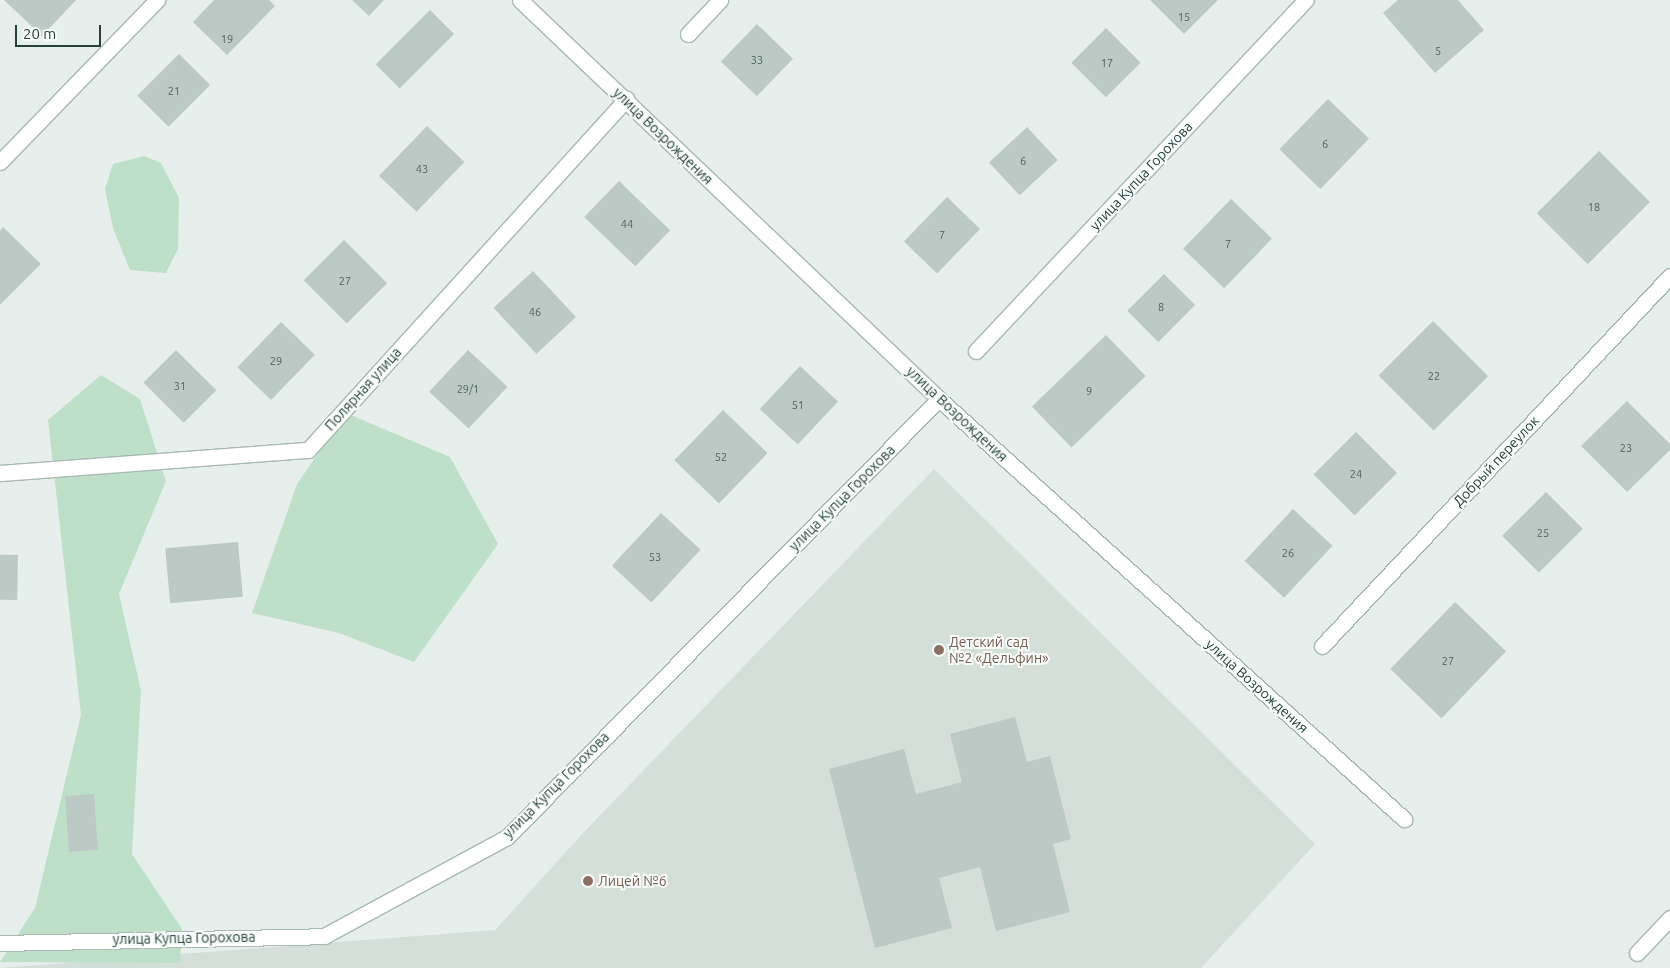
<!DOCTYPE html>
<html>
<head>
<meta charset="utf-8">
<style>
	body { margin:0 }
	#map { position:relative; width:1670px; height:968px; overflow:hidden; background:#e6efeb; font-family:Ubuntu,sans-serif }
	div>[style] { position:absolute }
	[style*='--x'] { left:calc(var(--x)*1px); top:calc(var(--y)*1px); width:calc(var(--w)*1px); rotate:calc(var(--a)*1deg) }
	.built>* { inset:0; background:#d4dfda }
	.green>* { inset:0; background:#bfe0c8 }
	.building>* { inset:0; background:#bbcac4; transform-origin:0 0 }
	.roads { filter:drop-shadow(1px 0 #a8b8b2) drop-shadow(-1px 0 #a8b8b2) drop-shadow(0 1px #a8b8b2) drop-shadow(0 -1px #a8b8b2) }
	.minor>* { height:15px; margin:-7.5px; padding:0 7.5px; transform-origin:7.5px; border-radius:7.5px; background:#fff }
	.dots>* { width:14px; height:14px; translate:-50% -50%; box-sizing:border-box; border:2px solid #f7fbf9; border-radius:50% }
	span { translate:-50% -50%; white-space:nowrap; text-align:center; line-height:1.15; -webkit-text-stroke:4px #f7fbf9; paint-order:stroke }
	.number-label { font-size:11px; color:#4a645c }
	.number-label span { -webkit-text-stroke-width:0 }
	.street-label { font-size:14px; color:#24423a }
	.education-label { font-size:14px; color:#785e54 }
	.left { translate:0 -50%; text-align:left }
	.scale { position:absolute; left:15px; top:25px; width:86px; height:22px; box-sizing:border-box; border:2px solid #24423a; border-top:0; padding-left:6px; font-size:15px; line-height:18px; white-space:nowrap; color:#24423a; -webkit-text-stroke:4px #f7fbf9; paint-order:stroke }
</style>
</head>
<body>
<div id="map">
	<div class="built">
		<i style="clip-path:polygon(934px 469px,1315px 844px,1201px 968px,0 968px,495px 930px,584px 832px)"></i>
	</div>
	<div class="green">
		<i style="clip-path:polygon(144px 156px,161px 163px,179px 198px,178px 249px,166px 273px,130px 270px,113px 228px,105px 189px,113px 164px)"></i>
		<i style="clip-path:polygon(101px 375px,140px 399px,166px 481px,119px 594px,141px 691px,132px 854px,182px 929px,180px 963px,0 962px,35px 908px,81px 715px,48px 420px)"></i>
		<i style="clip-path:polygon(346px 413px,450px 457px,498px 544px,414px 662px,339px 633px,252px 613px,297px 484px)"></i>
	</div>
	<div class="building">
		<i style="clip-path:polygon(4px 0,76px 0,42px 36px)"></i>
		<i style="clip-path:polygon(214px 0,269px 0,275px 6px,227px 55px,193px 22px)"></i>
		<i style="clip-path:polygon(352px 0,384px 0,369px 16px)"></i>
		<i style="clip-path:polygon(1150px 0,1218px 0,1184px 34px)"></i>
		<i style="clip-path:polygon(1398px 0,1458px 0,1484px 30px,1435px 73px,1383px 13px)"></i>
		<i style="left:430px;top:10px;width:34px;height:77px;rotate:45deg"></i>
		<i style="left:757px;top:24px;width:50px;height:52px;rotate:44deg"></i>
		<i style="left:1106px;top:28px;width:49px;height:49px;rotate:45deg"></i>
		<i style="left:179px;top:54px;width:44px;height:59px;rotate:45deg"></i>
		<i style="left:1328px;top:99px;width:57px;height:70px;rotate:44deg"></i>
		<i style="left:427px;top:126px;width:52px;height:69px;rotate:44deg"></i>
		<i style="left:1027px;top:127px;width:45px;height:52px;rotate:47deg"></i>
		<i style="left:1599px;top:151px;width:72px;height:88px;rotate:45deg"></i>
		<i style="left:619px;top:181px;width:71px;height:50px;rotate:44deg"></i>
		<i style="left:947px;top:197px;width:46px;height:62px;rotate:44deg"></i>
		<i style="left:1231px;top:199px;width:57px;height:69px;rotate:44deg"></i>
		<i style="clip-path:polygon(3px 227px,41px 264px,0 305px,0 231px)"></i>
		<i style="left:344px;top:240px;width:61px;height:57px;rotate:45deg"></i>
		<i style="left:533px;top:271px;width:63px;height:54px;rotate:47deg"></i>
		<i style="left:1164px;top:274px;width:44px;height:52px;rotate:45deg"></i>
		<i style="left:1433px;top:321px;width:78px;height:77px;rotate:45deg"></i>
		<i style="left:281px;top:322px;width:47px;height:63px;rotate:44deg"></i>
		<i style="left:1106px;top:335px;width:57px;height:103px;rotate:46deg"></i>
		<i style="left:176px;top:350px;width:57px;height:46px;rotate:45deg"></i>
		<i style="left:468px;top:350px;width:54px;height:57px;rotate:43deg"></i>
		<i style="left:800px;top:366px;width:52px;height:59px;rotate:43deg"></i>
		<i style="clip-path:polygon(1627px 401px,1670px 444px,1670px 450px,1627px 492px,1581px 446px)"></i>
		<i style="left:723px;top:410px;width:62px;height:70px;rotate:44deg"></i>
		<i style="left:1356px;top:432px;width:58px;height:60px;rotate:45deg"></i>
		<i style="left:1546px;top:492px;width:52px;height:62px;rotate:45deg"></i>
		<i style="left:1293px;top:509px;width:54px;height:71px;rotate:43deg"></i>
		<i style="left:661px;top:513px;width:54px;height:72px;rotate:43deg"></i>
		<i style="left:238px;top:542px;width:55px;height:73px;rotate:85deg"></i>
		<i style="left:18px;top:555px;width:45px;height:18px;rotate:91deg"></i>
		<i style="left:1455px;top:602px;width:71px;height:93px;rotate:44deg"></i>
		<i style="clip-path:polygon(1015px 717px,1027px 762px,1050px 756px,1071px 839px,1053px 844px,1070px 912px,996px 931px,980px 867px,939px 878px,952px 928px,875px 948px,829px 769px,904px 749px,916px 794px,962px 782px,950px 734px)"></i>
		<i style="left:94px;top:794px;width:56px;height:29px;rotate:86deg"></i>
	</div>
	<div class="roads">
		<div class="minor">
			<i style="--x:520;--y:0;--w:579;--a:43.6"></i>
			<i style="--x:939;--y:399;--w:627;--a:42.09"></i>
			<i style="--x:688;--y:34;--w:47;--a:-46.7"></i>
			<i style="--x:0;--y:162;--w:226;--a:-45.9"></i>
			<i style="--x:976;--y:351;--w:482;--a:-46.8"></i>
			<i style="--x:0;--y:473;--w:309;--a:-4.3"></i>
			<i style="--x:308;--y:450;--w:474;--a:-47.8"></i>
			<i style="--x:1322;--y:646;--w:508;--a:-46.76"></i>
			<i style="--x:0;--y:943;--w:324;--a:-1.2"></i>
			<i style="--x:324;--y:936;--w:208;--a:-28.4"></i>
			<i style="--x:507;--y:837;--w:615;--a:-45.4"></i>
			<i style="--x:1637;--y:953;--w:48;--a:-46.7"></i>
		</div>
	</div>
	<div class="dots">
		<i style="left:939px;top:650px;background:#8d6e63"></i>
		<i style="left:588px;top:881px;background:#8d6e63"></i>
	</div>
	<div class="number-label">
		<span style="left:1184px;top:17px">15</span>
		<span style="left:227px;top:39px">19</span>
		<span style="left:1438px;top:51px">5</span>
		<span style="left:757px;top:60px">33</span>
		<span style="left:1107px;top:63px">17</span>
		<span style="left:174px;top:91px">21</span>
		<span style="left:1325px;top:144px">6</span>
		<span style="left:1023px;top:161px">6</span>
		<span style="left:422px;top:169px">43</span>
		<span style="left:1594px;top:207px">18</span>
		<span style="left:627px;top:224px">44</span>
		<span style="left:942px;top:235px">7</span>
		<span style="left:1228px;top:244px">7</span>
		<span style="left:345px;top:281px">27</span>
		<span style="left:1161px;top:307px">8</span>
		<span style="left:535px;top:312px">46</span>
		<span style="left:276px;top:361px">29</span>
		<span style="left:1434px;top:376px">22</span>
		<span style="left:180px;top:386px">31</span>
		<span style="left:468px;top:389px">29/1</span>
		<span style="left:1089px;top:391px">9</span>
		<span style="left:798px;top:405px">51</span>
		<span style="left:1626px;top:448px">23</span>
		<span style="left:721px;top:457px">52</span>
		<span style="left:1356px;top:474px">24</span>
		<span style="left:1543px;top:533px">25</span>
		<span style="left:1288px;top:553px">26</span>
		<span style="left:655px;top:557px">53</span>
		<span style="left:1448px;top:661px">27</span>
	</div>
	<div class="street-label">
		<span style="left:663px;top:136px;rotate:44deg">улица Возрождения</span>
		<span style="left:1141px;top:176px;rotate:-47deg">улица Купца Горохова</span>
		<span style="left:363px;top:389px;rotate:-48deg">Полярная улица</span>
		<span style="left:957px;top:414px;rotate:43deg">улица Возрождения</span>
		<span style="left:1496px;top:461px;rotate:-47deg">Добрый переулок</span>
		<span style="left:842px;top:498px;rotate:-45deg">улица Купца Горохова</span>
		<span style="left:1257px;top:686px;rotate:42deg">улица Возрождения</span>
		<span style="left:556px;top:785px;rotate:-45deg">улица Купца Горохова</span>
		<span style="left:184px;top:938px;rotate:-1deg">улица Купца Горохова</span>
	</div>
	<div class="education-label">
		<span class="left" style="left:949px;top:650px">Детский сад<br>№2 «Дельфин»</span>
		<span class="left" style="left:598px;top:881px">Лицей №6</span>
	</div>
	<div class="scale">20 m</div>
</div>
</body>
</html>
